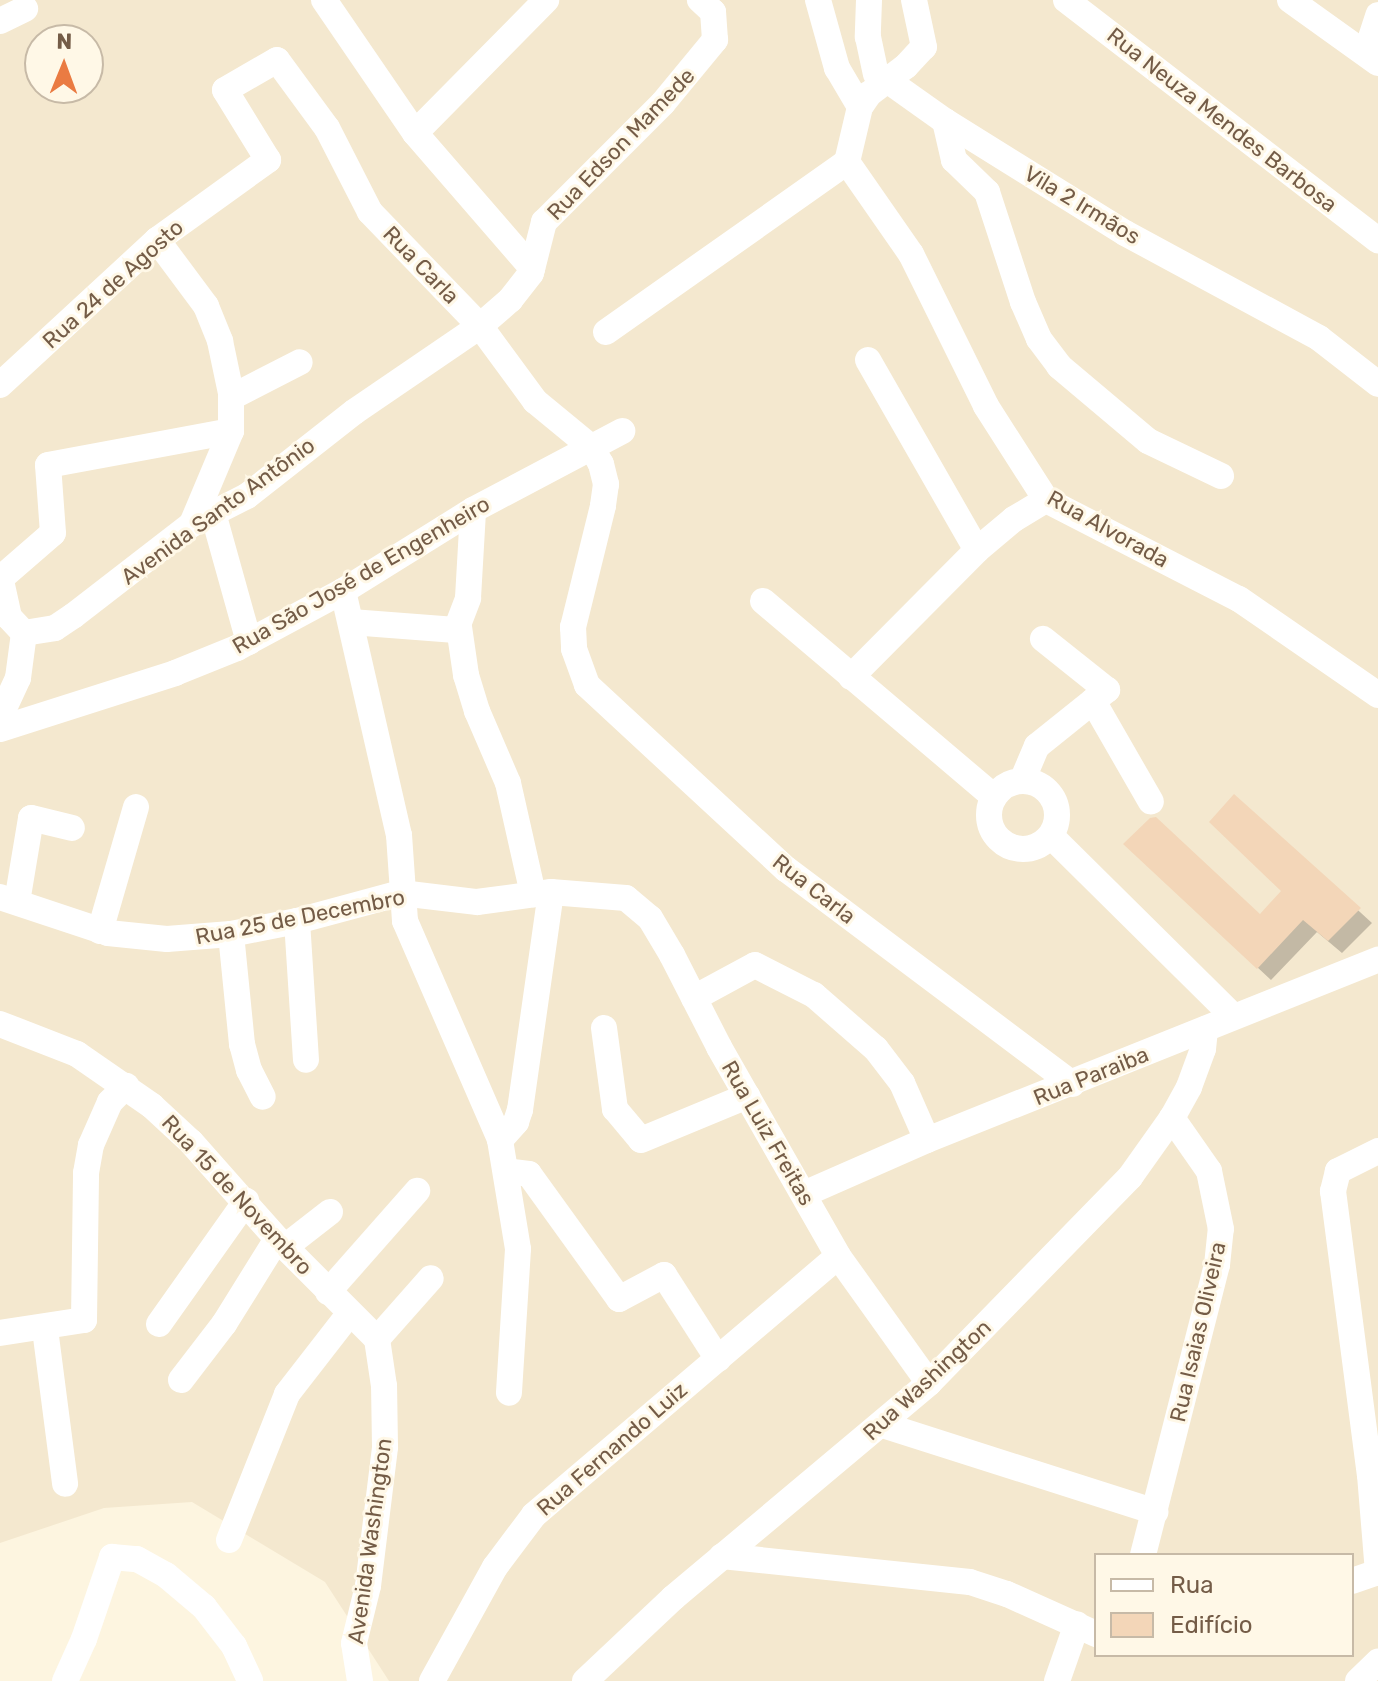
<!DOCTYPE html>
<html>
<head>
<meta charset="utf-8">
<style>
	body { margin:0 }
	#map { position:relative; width:1378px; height:1681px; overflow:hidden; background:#fdf5e0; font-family:Rubik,sans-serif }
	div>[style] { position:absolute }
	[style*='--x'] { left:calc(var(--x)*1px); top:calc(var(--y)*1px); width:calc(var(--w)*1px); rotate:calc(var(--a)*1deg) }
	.residential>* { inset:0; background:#f4e8cf }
	.shadow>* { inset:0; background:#0003 }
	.building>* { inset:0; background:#f3d6b8 }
	.minor>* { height:26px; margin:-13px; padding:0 13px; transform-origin:13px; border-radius:13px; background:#fff }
	.minor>.ring { margin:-13px; padding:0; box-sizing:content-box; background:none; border:26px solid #fff; border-radius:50% }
	span { translate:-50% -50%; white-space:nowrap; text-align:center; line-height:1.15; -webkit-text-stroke:6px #fff8e7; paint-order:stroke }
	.street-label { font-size:22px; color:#745c47 }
	.legend { position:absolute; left:1094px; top:1553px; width:260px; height:104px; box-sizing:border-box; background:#fff8e7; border:2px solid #c7baa7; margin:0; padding:10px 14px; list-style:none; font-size:24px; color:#745c47 }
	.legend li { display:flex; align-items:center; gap:16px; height:40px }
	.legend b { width:40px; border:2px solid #c7baa7 }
	.north { position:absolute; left:24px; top:24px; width:80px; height:80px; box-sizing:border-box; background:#fff8e7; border:2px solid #c7baa7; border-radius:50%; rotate:1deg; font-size:22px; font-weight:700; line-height:32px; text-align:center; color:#745c47 }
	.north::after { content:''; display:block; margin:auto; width:28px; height:36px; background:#ea7b42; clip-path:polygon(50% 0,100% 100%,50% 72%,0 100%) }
</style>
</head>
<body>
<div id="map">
	<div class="residential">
		<i style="clip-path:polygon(evenodd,0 0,1378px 0,1378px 1681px,389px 1681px,325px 1582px,192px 1502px,104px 1508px,0 1543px,0 0,40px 40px,88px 40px,88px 88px,40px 88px,40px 40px,0 0,1096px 1555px,1352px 1555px,1352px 1655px,1096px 1655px,1096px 1555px)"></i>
	</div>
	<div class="shadow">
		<i style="clip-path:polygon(1234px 797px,1372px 923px,1342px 953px,1317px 932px,1271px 980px,1139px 857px,1260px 917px,1284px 892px)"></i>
	</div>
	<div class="building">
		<i style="clip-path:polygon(1234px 794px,1361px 908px,1328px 941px,1303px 920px,1257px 969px,1123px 844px,1150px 818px,1156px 817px,1260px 914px,1281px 891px,1209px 822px)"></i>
	</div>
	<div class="minor">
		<i style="--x:324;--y:0;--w:161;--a:55.6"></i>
		<i style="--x:415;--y:133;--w:179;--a:49.1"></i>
		<i style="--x:818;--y:0;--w:71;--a:74.4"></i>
		<i style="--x:837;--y:68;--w:45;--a:59.5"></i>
		<i style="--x:869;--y:0;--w:37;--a:92"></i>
		<i style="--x:868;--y:37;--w:38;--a:78"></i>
		<i style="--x:1066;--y:0;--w:394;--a:37.6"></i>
		<i style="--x:1290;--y:0;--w:108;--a:35.6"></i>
		<i style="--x:0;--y:21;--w:28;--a:-26"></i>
		<i style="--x:1366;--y:53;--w:40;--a:-72"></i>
		<i style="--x:887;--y:80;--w:71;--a:35.3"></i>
		<i style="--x:945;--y:121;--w:212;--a:31.9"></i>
		<i style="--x:1125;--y:233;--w:221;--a:28.4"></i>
		<i style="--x:1319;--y:338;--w:75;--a:37.9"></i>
		<i style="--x:945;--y:121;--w:40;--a:77"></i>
		<i style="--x:954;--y:160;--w:46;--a:44.1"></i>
		<i style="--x:987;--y:192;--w:116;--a:71.9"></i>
		<i style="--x:1023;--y:302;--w:40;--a:66.6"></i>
		<i style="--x:1039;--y:339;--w:34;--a:53"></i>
		<i style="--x:1059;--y:366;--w:116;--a:40.1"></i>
		<i style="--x:1148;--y:441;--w:81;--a:25.6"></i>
		<i style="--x:415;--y:133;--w:187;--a:-45.4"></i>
		<i style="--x:847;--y:162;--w:112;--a:55.2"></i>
		<i style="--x:911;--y:254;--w:169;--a:63.7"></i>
		<i style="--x:986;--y:406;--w:112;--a:57.4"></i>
		<i style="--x:1046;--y:500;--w:217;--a:27.2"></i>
		<i style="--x:1239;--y:599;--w:169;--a:34.6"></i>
		<i style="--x:157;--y:240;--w:82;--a:53.4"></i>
		<i style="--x:206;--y:306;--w:38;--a:68"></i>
		<i style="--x:220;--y:341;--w:53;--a:78.1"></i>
		<i style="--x:231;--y:393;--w:38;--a:90"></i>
		<i style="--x:231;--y:431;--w:101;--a:112.8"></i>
		<i style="--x:606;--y:332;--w:295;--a:-35.2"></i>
		<i style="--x:847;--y:162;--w:57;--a:-76.7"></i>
		<i style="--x:860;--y:107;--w:16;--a:-55"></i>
		<i style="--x:869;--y:94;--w:46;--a:-37.1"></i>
		<i style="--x:906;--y:66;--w:26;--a:-47"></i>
		<i style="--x:924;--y:47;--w:48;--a:-102"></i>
		<i style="--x:868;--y:360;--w:219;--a:60.2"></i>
		<i style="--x:0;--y:385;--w:214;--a:-42.7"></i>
		<i style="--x:157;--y:240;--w:137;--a:-35.8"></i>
		<i style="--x:268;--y:160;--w:82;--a:-121.6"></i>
		<i style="--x:225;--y:90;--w:60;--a:-30"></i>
		<i style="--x:277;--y:60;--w:84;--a:53.7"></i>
		<i style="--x:327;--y:128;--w:94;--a:62.9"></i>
		<i style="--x:370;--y:212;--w:158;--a:46"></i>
		<i style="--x:480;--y:326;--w:93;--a:53.7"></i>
		<i style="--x:535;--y:401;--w:74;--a:39.5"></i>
		<i style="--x:592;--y:448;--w:18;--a:61"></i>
		<i style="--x:601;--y:464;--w:21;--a:76"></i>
		<i style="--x:606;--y:484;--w:22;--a:98"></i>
		<i style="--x:603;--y:506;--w:125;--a:103.9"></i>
		<i style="--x:573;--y:627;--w:22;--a:87"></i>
		<i style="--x:574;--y:649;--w:38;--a:70"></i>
		<i style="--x:587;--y:685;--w:271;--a:42.8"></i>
		<i style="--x:786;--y:869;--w:358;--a:36.9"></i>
		<i style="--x:232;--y:397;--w:76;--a:-27.2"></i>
		<i style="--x:213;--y:513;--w:134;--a:74.4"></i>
		<i style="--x:0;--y:576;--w:42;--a:77.6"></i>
		<i style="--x:9;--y:617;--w:22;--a:47"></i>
		<i style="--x:0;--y:579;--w:70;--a:-41"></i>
		<i style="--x:53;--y:533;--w:68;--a:-94.2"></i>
		<i style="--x:48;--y:465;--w:186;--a:-10.5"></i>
		<i style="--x:343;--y:591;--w:250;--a:77.1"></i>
		<i style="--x:399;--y:835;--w:86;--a:86"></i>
		<i style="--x:405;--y:921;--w:239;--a:66.5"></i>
		<i style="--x:500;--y:1140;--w:110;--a:80.6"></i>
		<i style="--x:518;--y:1249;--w:144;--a:93.6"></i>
		<i style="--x:763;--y:601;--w:303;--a:40.3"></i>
		<i style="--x:351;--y:622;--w:105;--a:4.4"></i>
		<i style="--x:456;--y:630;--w:34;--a:-69"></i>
		<i style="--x:468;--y:598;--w:88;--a:-86.7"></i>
		<i style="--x:459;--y:627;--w:49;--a:81.7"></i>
		<i style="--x:466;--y:675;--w:38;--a:73"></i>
		<i style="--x:477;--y:711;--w:78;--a:66.7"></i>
		<i style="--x:508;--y:783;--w:114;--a:77.3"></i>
		<i style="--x:24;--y:633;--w:31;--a:-9"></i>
		<i style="--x:55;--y:628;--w:22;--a:-34"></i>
		<i style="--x:73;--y:616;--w:150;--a:-37.7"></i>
		<i style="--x:192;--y:524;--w:62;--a:-27"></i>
		<i style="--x:247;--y:496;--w:136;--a:-38.1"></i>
		<i style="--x:354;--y:412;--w:153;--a:-34.3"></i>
		<i style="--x:480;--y:326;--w:40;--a:-41"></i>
		<i style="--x:510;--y:300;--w:34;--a:-52"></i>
		<i style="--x:531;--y:273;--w:53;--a:-75.7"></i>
		<i style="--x:544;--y:222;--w:168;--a:-45"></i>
		<i style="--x:663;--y:103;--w:82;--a:-50.5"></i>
		<i style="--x:715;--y:40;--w:28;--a:-94"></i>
		<i style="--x:713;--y:12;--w:18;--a:-137"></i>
		<i style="--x:851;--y:677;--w:179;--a:-45.2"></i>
		<i style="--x:977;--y:550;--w:48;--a:-40"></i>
		<i style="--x:1014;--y:519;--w:37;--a:-31"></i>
		<i style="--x:1093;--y:701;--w:116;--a:60.1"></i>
		<i style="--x:0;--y:717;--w:43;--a:-65.2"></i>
		<i style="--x:18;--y:678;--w:45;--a:-82.4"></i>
		<i style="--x:0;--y:729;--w:184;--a:-17.7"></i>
		<i style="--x:175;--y:673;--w:67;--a:-22"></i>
		<i style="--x:237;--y:648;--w:120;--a:-28.3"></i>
		<i style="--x:343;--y:591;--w:153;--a:-31.9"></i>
		<i style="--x:473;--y:510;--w:169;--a:-27.9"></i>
		<i class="ring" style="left:989px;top:781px;width:42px;height:42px"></i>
		<i style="--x:1022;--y:781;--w:38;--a:-67"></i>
		<i style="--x:1037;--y:746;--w:90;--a:-38.7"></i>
		<i style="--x:1107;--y:690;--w:82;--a:-141.4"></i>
		<i style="--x:1051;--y:836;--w:256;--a:44.7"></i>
		<i style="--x:0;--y:897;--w:114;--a:18.4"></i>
		<i style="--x:108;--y:933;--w:59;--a:5.8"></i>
		<i style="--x:167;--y:939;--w:64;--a:-4.5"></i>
		<i style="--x:231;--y:934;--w:67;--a:-11.1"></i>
		<i style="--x:297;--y:921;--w:108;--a:-15.1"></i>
		<i style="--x:401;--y:893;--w:77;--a:6.8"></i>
		<i style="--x:477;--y:902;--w:75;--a:-7.7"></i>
		<i style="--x:551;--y:892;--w:75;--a:4.6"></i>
		<i style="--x:626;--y:898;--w:31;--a:40"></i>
		<i style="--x:650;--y:918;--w:43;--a:59.3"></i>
		<i style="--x:672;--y:955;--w:103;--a:62.9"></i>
		<i style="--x:719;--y:1047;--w:241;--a:60.3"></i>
		<i style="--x:838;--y:1256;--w:156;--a:54.4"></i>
		<i style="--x:17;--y:902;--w:85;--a:-80.5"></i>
		<i style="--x:31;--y:818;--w:42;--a:13.7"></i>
		<i style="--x:297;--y:921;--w:139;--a:86.3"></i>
		<i style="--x:100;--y:931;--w:129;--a:-73.8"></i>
		<i style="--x:231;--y:934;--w:111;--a:84.3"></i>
		<i style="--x:242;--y:1044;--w:27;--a:75"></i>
		<i style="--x:249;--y:1070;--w:30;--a:63"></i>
		<i style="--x:694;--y:998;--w:69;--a:-28.4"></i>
		<i style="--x:755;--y:965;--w:66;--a:27"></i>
		<i style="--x:814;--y:995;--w:82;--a:41.1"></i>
		<i style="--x:876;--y:1049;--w:43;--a:52.6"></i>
		<i style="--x:902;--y:1083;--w:62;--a:66.3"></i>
		<i style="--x:0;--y:1024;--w:83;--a:21.3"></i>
		<i style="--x:77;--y:1054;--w:91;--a:34.7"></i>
		<i style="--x:152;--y:1106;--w:53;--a:42.7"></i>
		<i style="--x:191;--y:1142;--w:130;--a:48.4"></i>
		<i style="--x:277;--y:1239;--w:141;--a:45"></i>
		<i style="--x:604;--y:1028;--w:82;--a:82.3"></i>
		<i style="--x:615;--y:1109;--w:40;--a:50"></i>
		<i style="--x:641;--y:1140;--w:115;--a:-22.5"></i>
		<i style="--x:500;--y:1140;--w:24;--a:-48"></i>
		<i style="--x:516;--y:1122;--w:13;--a:-72"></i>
		<i style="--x:520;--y:1110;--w:220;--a:-81.9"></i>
		<i style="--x:1378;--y:1151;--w:45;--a:153.4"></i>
		<i style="--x:1338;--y:1171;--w:21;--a:104"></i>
		<i style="--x:1333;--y:1191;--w:286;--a:82.6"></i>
		<i style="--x:1370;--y:1475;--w:98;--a:85.3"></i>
		<i style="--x:506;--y:1171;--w:23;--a:7"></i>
		<i style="--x:529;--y:1174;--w:154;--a:54.2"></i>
		<i style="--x:619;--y:1299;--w:51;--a:-28.1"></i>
		<i style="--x:664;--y:1275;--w:100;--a:57.3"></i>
		<i style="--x:804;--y:1194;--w:134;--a:-23.7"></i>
		<i style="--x:927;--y:1140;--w:486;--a:-21.8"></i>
		<i style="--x:285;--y:1247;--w:57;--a:-37.9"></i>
		<i style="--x:328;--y:1292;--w:135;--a:-48.6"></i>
		<i style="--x:159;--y:1324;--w:151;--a:-54.7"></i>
		<i style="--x:45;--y:1329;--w:156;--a:82.6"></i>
		<i style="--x:0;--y:1333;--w:85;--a:-8.8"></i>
		<i style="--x:84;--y:1320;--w:147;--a:-89.2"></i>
		<i style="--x:86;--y:1173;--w:28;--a:-80"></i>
		<i style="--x:91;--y:1145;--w:47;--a:-66.2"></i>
		<i style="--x:110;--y:1102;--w:23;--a:-45"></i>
		<i style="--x:377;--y:1339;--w:81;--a:-48.5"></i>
		<i style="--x:181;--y:1380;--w:71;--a:-52.5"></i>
		<i style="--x:224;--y:1324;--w:100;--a:-58.1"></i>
		<i style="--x:883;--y:1425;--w:286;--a:17.7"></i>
		<i style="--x:229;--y:1540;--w:157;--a:-68.3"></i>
		<i style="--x:287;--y:1394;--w:101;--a:-52.2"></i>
		<i style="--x:1143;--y:1555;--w:299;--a:-75.7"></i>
		<i style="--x:1217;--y:1265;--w:36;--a:-84"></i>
		<i style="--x:1221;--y:1229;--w:59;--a:-101.7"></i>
		<i style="--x:1209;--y:1171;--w:65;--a:-124.9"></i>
		<i style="--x:722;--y:1556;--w:249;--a:6"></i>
		<i style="--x:970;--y:1582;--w:39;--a:18"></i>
		<i style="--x:1007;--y:1594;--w:98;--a:24.2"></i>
		<i style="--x:1352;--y:1581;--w:28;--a:-19"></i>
		<i style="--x:65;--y:1681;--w:46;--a:-65.7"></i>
		<i style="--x:84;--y:1639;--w:87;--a:-71.1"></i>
		<i style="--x:112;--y:1557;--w:25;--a:5"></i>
		<i style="--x:137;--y:1559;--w:33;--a:29"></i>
		<i style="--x:166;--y:1575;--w:50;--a:40.1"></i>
		<i style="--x:204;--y:1607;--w:49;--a:52.4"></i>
		<i style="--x:234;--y:1646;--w:38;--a:65"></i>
		<i style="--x:360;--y:1681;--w:38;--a:-99"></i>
		<i style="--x:354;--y:1643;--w:59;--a:-76.2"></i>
		<i style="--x:368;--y:1586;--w:140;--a:-83"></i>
		<i style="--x:385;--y:1447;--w:61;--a:-90.9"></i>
		<i style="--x:384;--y:1386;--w:48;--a:-98.5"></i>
		<i style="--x:432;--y:1681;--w:130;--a:-61.1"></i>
		<i style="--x:495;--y:1567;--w:65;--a:-53.1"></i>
		<i style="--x:534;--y:1515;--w:399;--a:-40.4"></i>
		<i style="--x:585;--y:1681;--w:121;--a:-43.3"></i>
		<i style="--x:673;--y:1598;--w:334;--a:-40"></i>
		<i style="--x:929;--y:1383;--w:288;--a:-45.7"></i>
		<i style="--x:1130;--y:1177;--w:72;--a:-54.6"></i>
		<i style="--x:1172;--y:1118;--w:35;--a:-61"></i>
		<i style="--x:1189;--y:1087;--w:40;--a:-69.8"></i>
		<i style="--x:1203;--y:1049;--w:20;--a:-84"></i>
		<i style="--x:1057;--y:1681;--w:60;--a:-70.7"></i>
		<i style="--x:1358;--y:1681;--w:28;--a:-44"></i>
	</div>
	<div class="street-label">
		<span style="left:1222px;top:120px;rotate:38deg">Rua Neuza Mendes Barbosa</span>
		<span style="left:621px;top:144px;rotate:-46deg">Rua Edson Mamede</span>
		<span style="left:1082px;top:205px;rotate:31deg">Vila 2 Irmãos</span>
		<span style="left:421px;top:265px;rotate:46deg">Rua Carla</span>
		<span style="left:113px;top:284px;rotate:-42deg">Rua 24 de Agosto</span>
		<span style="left:218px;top:511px;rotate:-36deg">Avenida Santo Antônio</span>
		<span style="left:1108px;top:529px;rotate:29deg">Rua Alvorada</span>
		<span style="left:361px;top:575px;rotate:-30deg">Rua São José de Engenheiro</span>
		<span style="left:814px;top:889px;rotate:38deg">Rua Carla</span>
		<span style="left:300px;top:917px;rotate:-11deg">Rua 25 de Decembro</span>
		<span style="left:1091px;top:1076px;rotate:-22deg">Rua Paraiba</span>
		<span style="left:768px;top:1133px;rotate:60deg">Rua Luiz Freitas</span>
		<span style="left:237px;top:1195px;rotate:47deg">Rua 15 de Novembro</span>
		<span style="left:1198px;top:1332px;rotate:-77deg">Rua Isaias Oliveira</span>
		<span style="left:927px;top:1380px;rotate:-43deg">Rua Washington</span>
		<span style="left:612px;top:1449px;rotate:-41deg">Rua Fernando Luiz</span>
		<span style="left:370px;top:1541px;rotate:-82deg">Avenida Washington</span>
	</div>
	<ul class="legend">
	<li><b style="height:10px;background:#fff"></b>Rua</li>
	<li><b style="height:22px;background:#f3d6b8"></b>Edifício</li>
	</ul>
	<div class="north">N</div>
</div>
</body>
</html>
